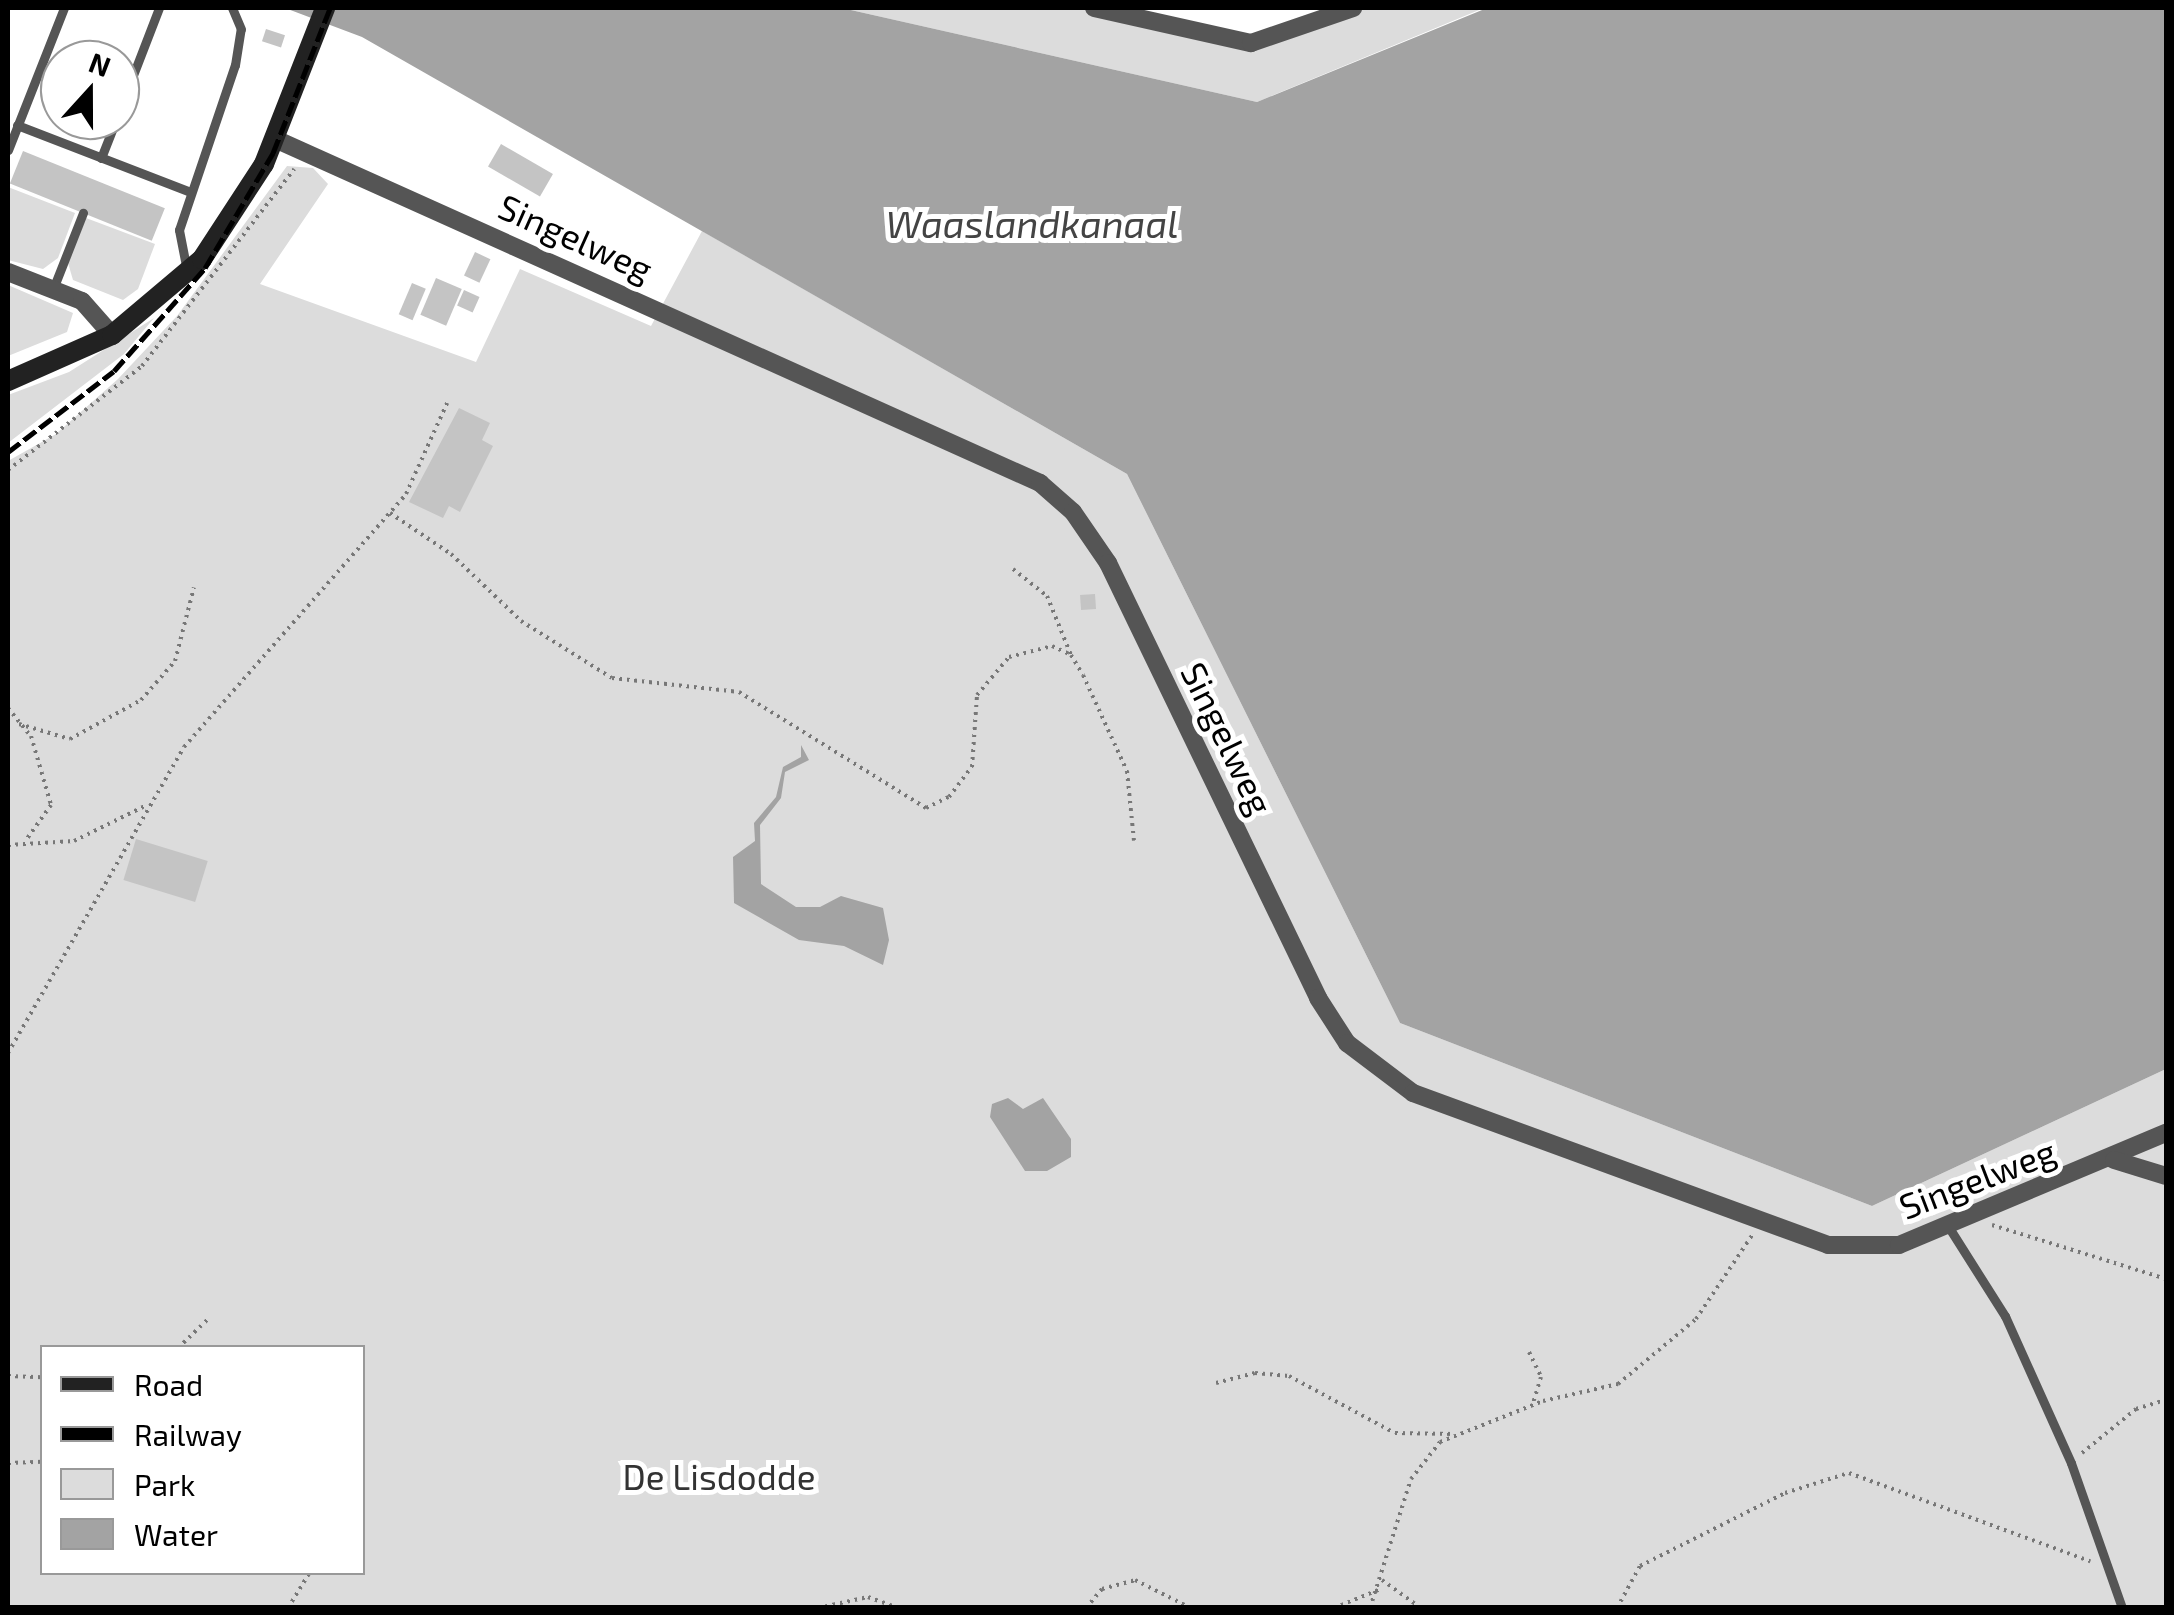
<!DOCTYPE html>
<html>
<head>
<meta charset="utf-8">
<style>
	body { margin:0 }
	#map { position:relative; width:2174px; height:1615px; overflow:hidden; background:#fff; font-family:"Exo 2",sans-serif }
	div>[style] { position:absolute }
	[style*='--x'] { left:calc(var(--x)*1px); top:calc(var(--y)*1px); width:calc(var(--w)*1px); rotate:calc(var(--a)*1deg) }
	.green>* { inset:0; background:#dcdcdc }
	.water>* { inset:0; background:#a3a3a3 }
	.building>* { inset:0; background:#c4c4c4; transform-origin:0 0 }
	.path>* { height:4px; margin-top:-2px; transform-origin:0; background:repeating-linear-gradient(90deg,#777 0 2.5px,transparent 0 7.5px) }
	.service>* { height:9px; margin:-4.5px; padding:0 4.5px; transform-origin:4.5px; border-radius:4.5px; background:#555 }
	.minor>* { height:18px; margin:-9px; padding:0 9px; transform-origin:9px; border-radius:9px; background:#555 }
	.secondary>* { height:20px; margin:-10px; padding:0 10px; transform-origin:10px; border-radius:10px; background:#222 }
	.rail>* { height:5px; margin-top:-2.5px; transform-origin:0; background:repeating-linear-gradient(90deg,#000 0 15px,transparent 0 20px) }
	span { translate:-50% -50%; white-space:nowrap; text-align:center; line-height:1.15; -webkit-text-stroke:10px #fff; paint-order:stroke }
	.street-label { font-size:35px; color:#000 }
	.park-label { font-size:35px; color:#333 }
	.water-label { font-size:38px; color:#444; font-style:italic }
	.frame { position:absolute; inset:0; border:10px solid #000; pointer-events:none }
	.legend { position:absolute; left:40px; top:1345px; width:325px; height:230px; box-sizing:border-box; background:#fff; border:2px solid #999; margin:0; padding:12px 18px; list-style:none; font-size:30px; color:#000 }
	.legend li { display:flex; align-items:center; gap:20px; height:50px }
	.legend b { width:50px; border:2px solid #999 }
	.north { position:absolute; left:40px; top:40px; width:100px; height:100px; box-sizing:border-box; background:#fff; border:2px solid #999; border-radius:50%; rotate:21deg; font-size:28px; font-weight:700; line-height:40px; text-align:center; color:#000 }
	.north::after { content:''; display:block; margin:auto; width:35px; height:45px; background:#000; clip-path:polygon(50% 0,100% 100%,50% 72%,0 100%) }
</style>
</head>
<body>
<div id="map">
	<div class="green">
		<i style="clip-path:polygon(842px 8px,1094px 8px,1251px 43px,1353px 8px,1484px 8px,1257px 102px)"></i>
		<i style="clip-path:polygon(evenodd,287px 166px,313px 168px,328px 184px,260px 284px,476px 362px,520px 269px,651px 326px,702px 231px,1127px 474px,1400px 1023px,1872px 1206px,2166px 1069px,2166px 1607px,8px 1608px,8px 461px,56px 434px,118px 379px,177px 316px,287px 166px,42px 1348px,362px 1348px,362px 1572px,42px 1572px,42px 1348px)"></i>
		<i style="clip-path:polygon(8px 187px,75px 213px,58px 258px,43px 269px,8px 260px)"></i>
		<i style="clip-path:polygon(86px 218px,155px 244px,138px 289px,123px 300px,73px 280px,68px 263px)"></i>
		<i style="clip-path:polygon(8px 285px,73px 313px,67px 332px,8px 356px)"></i>
		<i style="clip-path:polygon(154px 318px,124px 354px,8px 443px,8px 395px,69px 372px)"></i>
	</div>
	<div class="water">
		<i style="clip-path:polygon(285px 8px,842px 8px,1257px 102px,1487px 8px,2166px 8px,2166px 1069px,1872px 1206px,1400px 1023px,1127px 474px,362px 37px)"></i>
		<i style="clip-path:polygon(801px 745px,809px 760px,785px 772px,781px 798px,760px 825px,761px 884px,796px 907px,820px 907px,841px 896px,883px 908px,889px 940px,883px 965px,844px 946px,799px 940px,734px 903px,733px 857px,755px 841px,754px 823px,776px 797px,783px 767px,801px 757px)"></i>
		<i style="clip-path:polygon(1008px 1098px,1023px 1109px,1043px 1098px,1071px 1139px,1071px 1157px,1047px 1171px,1025px 1171px,990px 1117px,992px 1104px)"></i>
	</div>
	<div class="building">
		<i style="left:266px;top:29px;width:20px;height:13px;rotate:18deg"></i>
		<i style="left:501px;top:144px;width:60px;height:26px;rotate:30deg"></i>
		<i style="left:23px;top:151px;width:153px;height:35px;rotate:22deg"></i>
		<i style="left:475px;top:252px;width:17px;height:26px;rotate:25deg"></i>
		<i style="left:436px;top:278px;width:28px;height:40px;rotate:23deg"></i>
		<i style="left:412px;top:283px;width:15px;height:34px;rotate:23deg"></i>
		<i style="left:464px;top:290px;width:17px;height:17px;rotate:24deg"></i>
		<i style="clip-path:polygon(459px 408px,490px 423px,482px 440px,493px 446px,460px 512px,449px 506px,443px 518px,409px 502px)"></i>
		<i style="left:1095px;top:594px;width:15px;height:15px;rotate:86deg"></i>
		<i style="left:136px;top:839px;width:75px;height:43px;rotate:17deg"></i>
	</div>
	<div class="path">
		<i style="--x:8;--y:470;--w:170;--a:-37.8"></i>
		<i style="--x:142;--y:366;--w:249;--a:-52.3"></i>
		<i style="--x:390;--y:513;--w:73;--a:33.9"></i>
		<i style="--x:451;--y:554;--w:97;--a:43.7"></i>
		<i style="--x:521;--y:621;--w:107;--a:32.1"></i>
		<i style="--x:612;--y:678;--w:128;--a:6.3"></i>
		<i style="--x:739;--y:692;--w:220;--a:31.8"></i>
		<i style="--x:926;--y:808;--w:25;--a:-26"></i>
		<i style="--x:949;--y:797;--w:38;--a:-53"></i>
		<i style="--x:972;--y:767;--w:72;--a:-86"></i>
		<i style="--x:977;--y:695;--w:50;--a:-49.9"></i>
		<i style="--x:1009;--y:657;--w:44;--a:-14.3"></i>
		<i style="--x:1052;--y:646;--w:21;--a:25"></i>
		<i style="--x:1071;--y:655;--w:23;--a:59"></i>
		<i style="--x:1083;--y:675;--w:106;--a:65.4"></i>
		<i style="--x:1127;--y:771;--w:70;--a:84.3"></i>
		<i style="--x:1013;--y:569;--w:43;--a:38.5"></i>
		<i style="--x:1047;--y:596;--w:64;--a:67.9"></i>
		<i style="--x:8;--y:708;--w:36;--a:51"></i>
		<i style="--x:31;--y:736;--w:72;--a:73.8"></i>
		<i style="--x:51;--y:805;--w:43;--a:125.5"></i>
		<i style="--x:19;--y:724;--w:53;--a:16.4"></i>
		<i style="--x:70;--y:739;--w:81;--a:-28.8"></i>
		<i style="--x:141;--y:700;--w:52;--a:-48.9"></i>
		<i style="--x:175;--y:661;--w:76;--a:-75.6"></i>
		<i style="--x:8;--y:845;--w:66;--a:-3.5"></i>
		<i style="--x:74;--y:841;--w:81;--a:-26.3"></i>
		<i style="--x:8;--y:1053;--w:353;--a:-60.1"></i>
		<i style="--x:184;--y:747;--w:337;--a:-48.7"></i>
		<i style="--x:406;--y:494;--w:100;--a:-65.7"></i>
		<i style="--x:1992;--y:1225;--w:182;--a:17.2"></i>
		<i style="--x:178;--y:1348;--w:42;--a:-44"></i>
		<i style="--x:1529;--y:1352;--w:28;--a:64"></i>
		<i style="--x:1541;--y:1377;--w:28;--a:107"></i>
		<i style="--x:8;--y:1376;--w:34;--a:2"></i>
		<i style="--x:1216;--y:1383;--w:40;--a:-14.4"></i>
		<i style="--x:1255;--y:1373;--w:34;--a:5"></i>
		<i style="--x:1289;--y:1376;--w:120;--a:28.3"></i>
		<i style="--x:1395;--y:1433;--w:60;--a:1"></i>
		<i style="--x:2082;--y:1453;--w:70;--a:-39.2"></i>
		<i style="--x:2136;--y:1409;--w:31;--a:-17"></i>
		<i style="--x:8;--y:1463;--w:34;--a:-2"></i>
		<i style="--x:1382;--y:1580;--w:48;--a:35.7"></i>
		<i style="--x:288;--y:1608;--w:42;--a:-58.6"></i>
		<i style="--x:818;--y:1608;--w:51;--a:-12.4"></i>
		<i style="--x:868;--y:1597;--w:32;--a:20"></i>
		<i style="--x:1086;--y:1608;--w:25;--a:-50"></i>
		<i style="--x:1102;--y:1589;--w:34;--a:-15"></i>
		<i style="--x:1135;--y:1580;--w:63;--a:26.6"></i>
		<i style="--x:1334;--y:1608;--w:48;--a:-22.2"></i>
		<i style="--x:1370;--y:1608;--w:135;--a:-72.4"></i>
		<i style="--x:1411;--y:1479;--w:47;--a:-51.9"></i>
		<i style="--x:1440;--y:1442;--w:111;--a:-21.7"></i>
		<i style="--x:1543;--y:1401;--w:77;--a:-12.8"></i>
		<i style="--x:1618;--y:1384;--w:102;--a:-39.8"></i>
		<i style="--x:1696;--y:1319;--w:102;--a:-56.2"></i>
		<i style="--x:1617;--y:1608;--w:48;--a:-61.3"></i>
		<i style="--x:1640;--y:1566;--w:162;--a:-26.7"></i>
		<i style="--x:1785;--y:1493;--w:67;--a:-17.4"></i>
		<i style="--x:1849;--y:1473;--w:257;--a:20.1"></i>
	</div>
	<div class="service">
		<i style="--x:120;--y:109;--w:108;--a:-68.9"></i>
		<i style="--x:17;--y:125;--w:186;--a:21.1"></i>
		<i style="--x:8;--y:150;--w:153;--a:-68.5"></i>
		<i style="--x:101;--y:158;--w:41;--a:-68.5"></i>
		<i style="--x:187;--y:271;--w:42;--a:-101"></i>
		<i style="--x:179;--y:230;--w:174;--a:-71.3"></i>
		<i style="--x:235;--y:65;--w:36;--a:-81"></i>
		<i style="--x:241;--y:29;--w:23;--a:-113"></i>
		<i style="--x:53;--y:289;--w:82;--a:-68.5"></i>
		<i style="--x:1948;--y:1226;--w:107;--a:57.7"></i>
		<i style="--x:2005;--y:1316;--w:161;--a:65.8"></i>
		<i style="--x:2071;--y:1463;--w:154;--a:70.6"></i>
	</div>
	<div class="minor">
		<i style="--x:1094;--y:8;--w:161;--a:12.6"></i>
		<i style="--x:1251;--y:43;--w:108;--a:-18.9"></i>
		<i style="--x:275;--y:139;--w:839;--a:24.21"></i>
		<i style="--x:1040;--y:483;--w:44;--a:41.3"></i>
		<i style="--x:1073;--y:512;--w:62;--a:55.5"></i>
		<i style="--x:1108;--y:563;--w:483;--a:64.2"></i>
		<i style="--x:1318;--y:998;--w:54;--a:57.2"></i>
		<i style="--x:1347;--y:1043;--w:83;--a:37.1"></i>
		<i style="--x:1413;--y:1093;--w:442;--a:20.1"></i>
		<i style="--x:1828;--y:1245;--w:71;--a:0"></i>
		<i style="--x:1899;--y:1245;--w:290;--a:-22.8"></i>
		<i style="--x:8;--y:272;--w:79;--a:21.4"></i>
		<i style="--x:82;--y:301;--w:45;--a:48.6"></i>
		<i style="--x:2114;--y:1160;--w:54;--a:17.1"></i>
	</div>
	<div class="secondary">
		<i style="--x:8;--y:381;--w:114;--a:-23.9"></i>
		<i style="--x:112;--y:335;--w:118;--a:-40.2"></i>
		<i style="--x:202;--y:259;--w:113;--a:-56.9"></i>
		<i style="--x:264;--y:164;--w:168;--a:-68.6"></i>
	</div>
	<div class="rail">
		<i style="--x:8;--y:452;--w:133;--a:-37.4"></i>
		<i style="--x:114;--y:371;--w:137;--a:-48.5"></i>
		<i style="--x:205;--y:268;--w:134;--a:-59.4"></i>
		<i style="--x:273;--y:153;--w:156;--a:-68.5"></i>
	</div>
	<div class="street-label">
		<span style="left:576px;top:237px;rotate:24deg">Singelweg</span>
		<span style="left:1228px;top:738px;rotate:64deg">Singelweg</span>
		<span style="left:1977px;top:1178px;rotate:-21deg">Singelweg</span>
	</div>
	<div class="park-label">
		<span style="left:719px;top:1476px">De Lisdodde</span>
	</div>
	<div class="water-label">
		<span style="left:1032px;top:224px">Waaslandkanaal</span>
	</div>
	<div class="frame"></div>
	<ul class="legend">
	<li><b style="height:12px;background:#222"></b>Road</li>
	<li><b style="height:12px;background:#000"></b>Railway</li>
	<li><b style="height:28px;background:#dcdcdc"></b>Park</li>
	<li><b style="height:28px;background:#a3a3a3"></b>Water</li>
	</ul>
	<div class="north">N</div>
</div>
</body>
</html>
